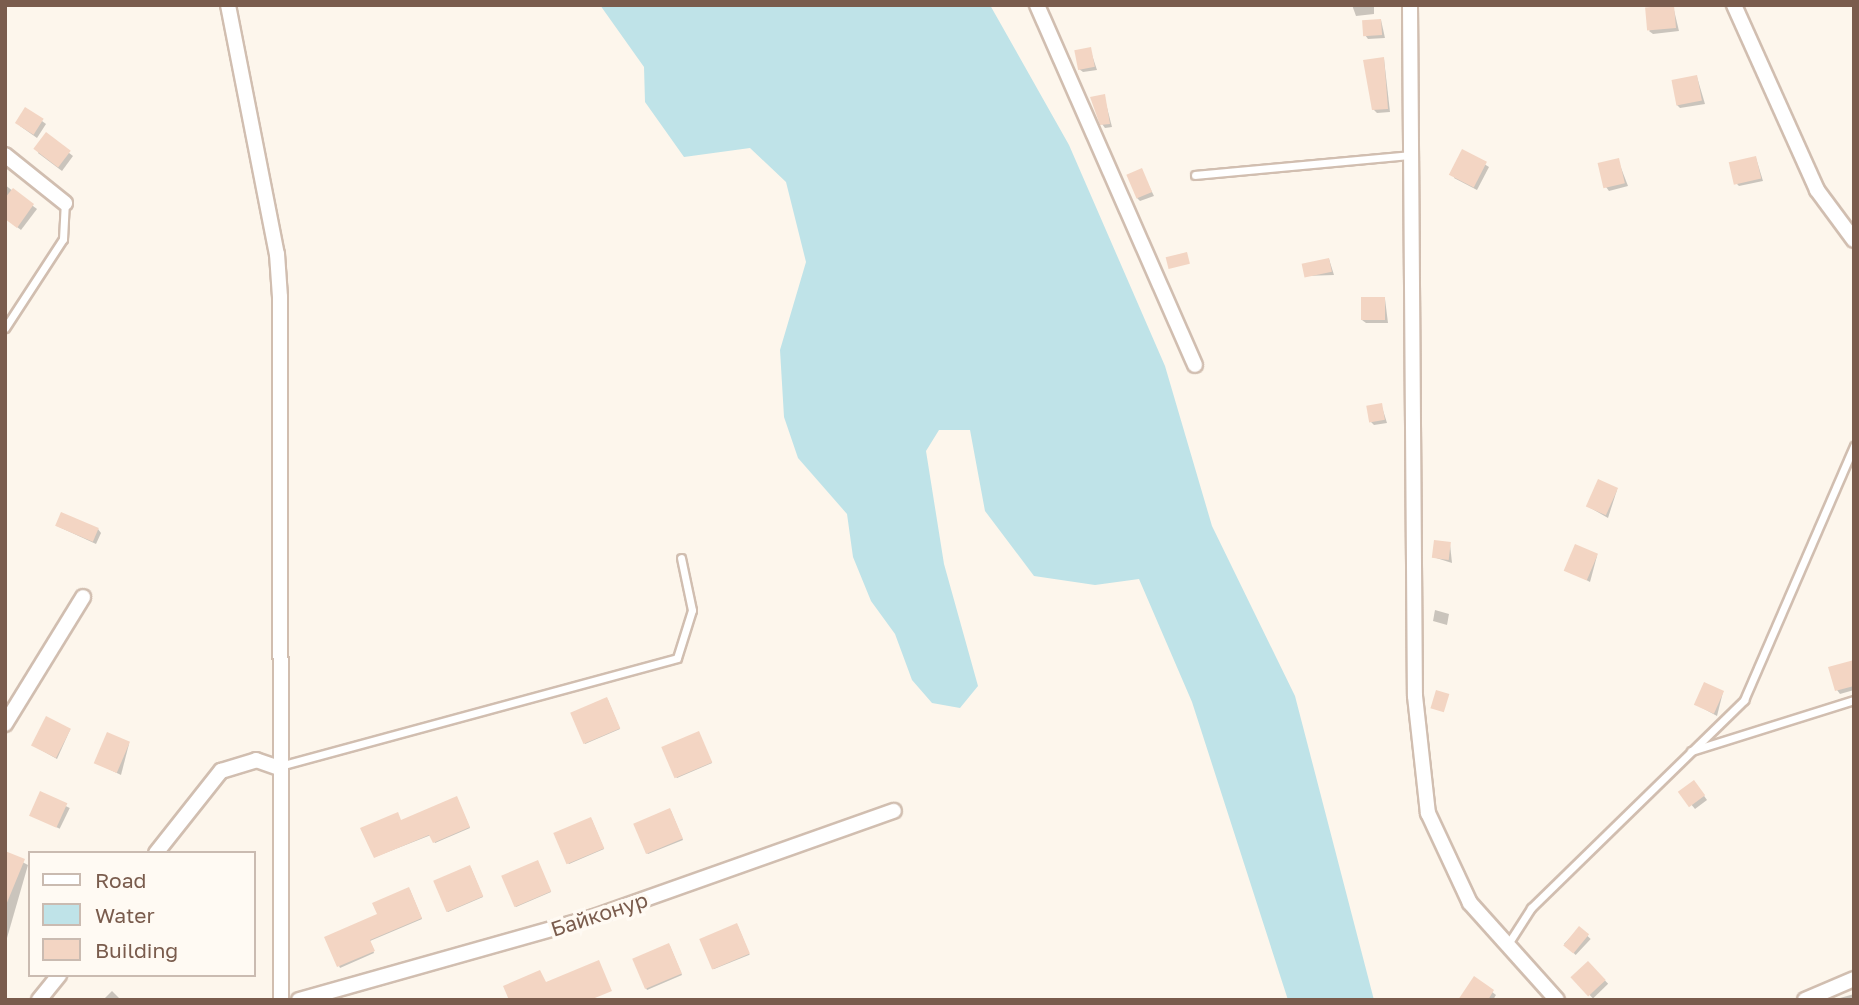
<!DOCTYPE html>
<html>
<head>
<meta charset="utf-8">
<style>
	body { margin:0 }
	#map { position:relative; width:1859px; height:1005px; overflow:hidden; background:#fdf6ec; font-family:"Golos Text",sans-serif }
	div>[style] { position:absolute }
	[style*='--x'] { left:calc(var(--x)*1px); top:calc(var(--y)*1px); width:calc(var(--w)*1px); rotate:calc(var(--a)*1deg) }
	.water>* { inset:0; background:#bfe3e8 }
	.shadow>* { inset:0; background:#0003; transform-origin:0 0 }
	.building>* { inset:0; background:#f3d5c3; transform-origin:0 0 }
	.roads { filter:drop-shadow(2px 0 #d1beb0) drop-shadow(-2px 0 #d1beb0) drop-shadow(0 2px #d1beb0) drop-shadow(0 -2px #d1beb0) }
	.service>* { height:7px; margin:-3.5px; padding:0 3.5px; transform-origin:3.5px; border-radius:3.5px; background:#fff }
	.minor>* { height:14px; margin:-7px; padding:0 7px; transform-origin:7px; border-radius:7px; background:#fff }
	span { translate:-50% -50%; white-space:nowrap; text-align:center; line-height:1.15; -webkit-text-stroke:7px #fffaf3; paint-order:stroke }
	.street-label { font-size:21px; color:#7a5c4d }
	.frame { position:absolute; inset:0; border:7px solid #7a5c4d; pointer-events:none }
	.legend { position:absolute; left:28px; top:851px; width:228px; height:126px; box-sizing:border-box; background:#fffaf3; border:2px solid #cabbb1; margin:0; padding:9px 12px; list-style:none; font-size:21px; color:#7a5c4d }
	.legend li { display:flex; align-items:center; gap:14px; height:35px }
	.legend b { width:35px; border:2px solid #cabbb1 }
</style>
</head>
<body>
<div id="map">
	<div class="water">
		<i style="clip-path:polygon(600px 5px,990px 5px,1069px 145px,1165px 366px,1212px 526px,1295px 696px,1374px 1000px,1288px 1000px,1192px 702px,1139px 579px,1095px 585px,1034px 576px,985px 511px,970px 430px,939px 430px,926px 451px,944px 564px,978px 686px,960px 708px,932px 703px,912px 680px,895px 634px,871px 601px,853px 557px,847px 514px,798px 458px,784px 417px,780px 350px,806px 262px,786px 182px,750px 148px,684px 157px,645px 102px,644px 67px)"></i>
	</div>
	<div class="shadow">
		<i style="clip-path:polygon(1352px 5px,1374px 5px,1374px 14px,1356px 16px)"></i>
		<i style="clip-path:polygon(1673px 6px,1679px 31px,1653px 34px,1649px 31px)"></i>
		<i style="clip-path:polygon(1381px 20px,1385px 38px,1368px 39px,1365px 35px)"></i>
		<i style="clip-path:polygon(1090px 49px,1097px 70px,1083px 72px,1079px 69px)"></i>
		<i style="clip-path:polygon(1384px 59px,1390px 112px,1377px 113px,1373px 109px)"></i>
		<i style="clip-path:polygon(1697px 77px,1705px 104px,1680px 108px,1677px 105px)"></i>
		<i style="clip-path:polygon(1104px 96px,1112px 127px,1105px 128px,1102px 124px)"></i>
		<i style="clip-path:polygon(26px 109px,46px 124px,37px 138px,20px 126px)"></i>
		<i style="clip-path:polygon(46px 135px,73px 156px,62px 171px,38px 153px)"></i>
		<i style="clip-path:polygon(1463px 151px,1489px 167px,1477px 190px,1454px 178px)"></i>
		<i style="clip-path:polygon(1756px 158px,1763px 181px,1739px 186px,1736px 183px)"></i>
		<i style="clip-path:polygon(1618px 160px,1628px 186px,1609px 191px,1606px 187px)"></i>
		<i style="clip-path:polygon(1141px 170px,1154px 196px,1140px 201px,1137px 198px)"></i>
		<i style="clip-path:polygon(5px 185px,37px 209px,21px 230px,5px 218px)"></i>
		<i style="clip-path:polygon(1329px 259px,1334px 275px,1305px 276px)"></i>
		<i style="clip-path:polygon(1385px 299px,1388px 323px,1366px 323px,1362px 320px)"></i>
		<i style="clip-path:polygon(1381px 404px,1387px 423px,1374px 425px,1371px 422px)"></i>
		<i style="clip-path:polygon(1617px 490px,1608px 518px,1587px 506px)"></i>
		<i style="clip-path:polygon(57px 526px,98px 529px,101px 533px,96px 544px)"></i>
		<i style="clip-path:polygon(1450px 544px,1452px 563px,1433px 557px)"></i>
		<i style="clip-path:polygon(1597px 556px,1590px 582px,1566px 569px)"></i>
		<i style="clip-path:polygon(1435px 610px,1449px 614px,1447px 625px,1433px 621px)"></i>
		<i style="clip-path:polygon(1854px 663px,1854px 690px,1840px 694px,1837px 690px)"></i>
		<i style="clip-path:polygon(1723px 692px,1717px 716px,1695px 704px)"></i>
		<i style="clip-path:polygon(608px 700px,620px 729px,585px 744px,584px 742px)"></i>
		<i style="clip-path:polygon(70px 730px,57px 759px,34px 746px)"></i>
		<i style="clip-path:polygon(699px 734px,712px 763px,677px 778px,676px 777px)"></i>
		<i style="clip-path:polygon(129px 744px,121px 775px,96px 763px)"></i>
		<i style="clip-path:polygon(1697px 786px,1707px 800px,1695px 809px,1681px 792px)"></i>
		<i style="left:41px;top:794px;width:32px;height:23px;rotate:26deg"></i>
		<i style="clip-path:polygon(458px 800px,470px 828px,435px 843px,431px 835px,375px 857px,402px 822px)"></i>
		<i style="clip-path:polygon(671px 811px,683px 840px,648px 854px,647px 853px)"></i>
		<i style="clip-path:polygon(592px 820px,604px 849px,569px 864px,568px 863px)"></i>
		<i style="clip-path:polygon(5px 853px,28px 865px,7px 938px,5px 938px)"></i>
		<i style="clip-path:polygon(539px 864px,551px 892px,516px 907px,515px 906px)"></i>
		<i style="clip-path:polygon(471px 868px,483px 897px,448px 912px,447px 911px)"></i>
		<i style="clip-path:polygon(410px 890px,422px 919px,370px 941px,374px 953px,340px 968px,326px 938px,379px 915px)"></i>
		<i style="left:738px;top:926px;width:31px;height:39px;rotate:68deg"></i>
		<i style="left:1579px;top:928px;width:16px;height:22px;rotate:43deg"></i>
		<i style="clip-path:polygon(670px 946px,682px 975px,647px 990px,646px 988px)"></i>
		<i style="left:1588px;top:963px;width:29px;height:21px;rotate:46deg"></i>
		<i style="clip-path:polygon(1474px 978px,1496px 995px,1493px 1000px,1464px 1000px)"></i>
		<i style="clip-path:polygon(112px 991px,121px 1000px,103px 1000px)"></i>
		<i style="clip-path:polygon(1854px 994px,1854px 1000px,1841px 1000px,1840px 998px)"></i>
	</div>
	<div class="building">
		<i style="left:1674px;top:5px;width:23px;height:29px;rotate:85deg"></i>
		<i style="left:1381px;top:19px;width:16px;height:19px;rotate:86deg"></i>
		<i style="left:1091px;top:47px;width:20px;height:17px;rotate:79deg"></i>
		<i style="clip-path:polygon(1384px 57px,1388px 109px,1372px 110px,1363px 60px)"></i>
		<i style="left:1697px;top:75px;width:26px;height:26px;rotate:79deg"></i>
		<i style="clip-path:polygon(1105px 94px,1110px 124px,1100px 125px,1090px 97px)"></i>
		<i style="left:25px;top:107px;width:22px;height:19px;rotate:32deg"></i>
		<i style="left:46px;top:132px;width:31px;height:21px;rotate:37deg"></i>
		<i style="left:1462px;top:149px;width:28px;height:29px;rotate:27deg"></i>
		<i style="left:1756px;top:156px;width:23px;height:28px;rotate:77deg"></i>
		<i style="left:1619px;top:158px;width:26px;height:22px;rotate:77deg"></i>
		<i style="left:1142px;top:168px;width:26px;height:17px;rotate:67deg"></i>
		<i style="clip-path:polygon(13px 188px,34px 204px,17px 228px,5px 219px,5px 198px)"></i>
		<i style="left:1187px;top:252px;width:12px;height:22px;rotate:76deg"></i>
		<i style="left:1329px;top:258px;width:14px;height:28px;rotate:78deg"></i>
		<i style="left:1361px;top:297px;width:24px;height:23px"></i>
		<i style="left:1382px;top:403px;width:17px;height:16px;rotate:80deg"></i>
		<i style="left:1598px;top:479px;width:22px;height:30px;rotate:24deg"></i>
		<i style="left:61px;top:512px;width:41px;height:15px;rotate:23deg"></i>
		<i style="left:1434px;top:540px;width:17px;height:18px;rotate:7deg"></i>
		<i style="left:1575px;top:544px;width:25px;height:29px;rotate:23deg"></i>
		<i style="clip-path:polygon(1854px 660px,1854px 686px,1835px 691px,1828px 667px)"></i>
		<i style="left:1704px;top:682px;width:22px;height:25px;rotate:24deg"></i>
		<i style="left:1436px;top:690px;width:14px;height:19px;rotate:17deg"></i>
		<i style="left:607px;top:697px;width:34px;height:40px;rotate:67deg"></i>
		<i style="left:46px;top:716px;width:28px;height:33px;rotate:27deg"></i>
		<i style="left:699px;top:731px;width:34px;height:41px;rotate:67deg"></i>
		<i style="left:107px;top:732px;width:25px;height:34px;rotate:23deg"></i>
		<i style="left:1694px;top:780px;width:19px;height:20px;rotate:54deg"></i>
		<i style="left:40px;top:791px;width:30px;height:27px;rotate:24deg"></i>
		<i style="clip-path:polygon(457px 796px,470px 827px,433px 843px,429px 835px,374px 858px,360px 828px,398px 812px,401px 820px)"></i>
		<i style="left:670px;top:808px;width:33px;height:40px;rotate:67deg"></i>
		<i style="left:591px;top:817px;width:34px;height:41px;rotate:67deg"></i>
		<i style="clip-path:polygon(5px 851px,25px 859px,6px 905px,5px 905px)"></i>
		<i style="left:538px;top:860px;width:34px;height:40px;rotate:67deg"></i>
		<i style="left:470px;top:865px;width:34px;height:40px;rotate:67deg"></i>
		<i style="clip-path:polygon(409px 887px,422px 918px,370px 940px,375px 951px,337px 967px,324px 937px,377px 914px,372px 903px)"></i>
		<i style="left:737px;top:923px;width:33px;height:41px;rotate:67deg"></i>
		<i style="left:1579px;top:926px;width:13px;height:25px;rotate:39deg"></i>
		<i style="left:669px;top:943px;width:33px;height:40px;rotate:67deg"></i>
		<i style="clip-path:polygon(599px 960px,612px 991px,590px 1000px,509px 1000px,503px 986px,540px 970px,546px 982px)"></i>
		<i style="left:1588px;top:961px;width:26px;height:24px;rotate:47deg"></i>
		<i style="clip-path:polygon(1474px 976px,1494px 990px,1488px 1000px,1458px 1000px)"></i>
	</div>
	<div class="roads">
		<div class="service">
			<i style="--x:1195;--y:175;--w:217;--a:-5.3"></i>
			<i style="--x:5;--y:328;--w:106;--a:-56.9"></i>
			<i style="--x:63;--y:239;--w:36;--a:-87"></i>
			<i style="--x:1691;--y:751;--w:171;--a:-17.4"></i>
			<i style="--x:280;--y:766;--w:411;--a:-15.2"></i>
			<i style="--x:677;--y:658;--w:50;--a:-72.6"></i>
			<i style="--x:692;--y:610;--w:53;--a:-101.9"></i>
			<i style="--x:1508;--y:944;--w:43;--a:-57.4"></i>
			<i style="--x:1531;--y:908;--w:298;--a:-44.3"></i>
			<i style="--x:1744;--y:700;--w:277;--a:-66.6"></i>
		</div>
		<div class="minor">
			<i style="--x:228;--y:5;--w:254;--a:78.9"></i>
			<i style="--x:277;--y:254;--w:43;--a:86"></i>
			<i style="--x:280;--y:297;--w:703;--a:89.92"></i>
			<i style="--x:1037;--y:5;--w:393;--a:66.3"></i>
			<i style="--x:1410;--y:5;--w:691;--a:89.59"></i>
			<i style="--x:1415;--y:696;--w:118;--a:83.7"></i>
			<i style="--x:1428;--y:813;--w:99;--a:65"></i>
			<i style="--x:1470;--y:903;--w:130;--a:48.1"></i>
			<i style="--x:1734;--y:5;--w:203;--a:65.8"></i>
			<i style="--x:1817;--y:190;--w:62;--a:53.5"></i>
			<i style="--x:5;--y:155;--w:77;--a:38.7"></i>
			<i style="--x:5;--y:724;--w:149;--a:-58.4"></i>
			<i style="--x:156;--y:853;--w:105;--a:-51.6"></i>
			<i style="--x:221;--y:771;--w:37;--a:-17"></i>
			<i style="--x:256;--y:760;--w:21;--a:19"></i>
			<i style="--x:39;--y:1000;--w:32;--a:-51"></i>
			<i style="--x:299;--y:1000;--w:306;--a:-15.7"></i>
			<i style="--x:594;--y:917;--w:318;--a:-19.5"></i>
			<i style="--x:1805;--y:1000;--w:53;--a:-23.2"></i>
		</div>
	</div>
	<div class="street-label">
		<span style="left:599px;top:914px;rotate:-18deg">Байконур</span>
	</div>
	<div class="frame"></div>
	<ul class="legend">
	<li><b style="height:9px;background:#fff"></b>Road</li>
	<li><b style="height:19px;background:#bfe3e8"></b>Water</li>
	<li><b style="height:19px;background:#f3d5c3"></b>Building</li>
	</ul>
</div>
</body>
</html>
